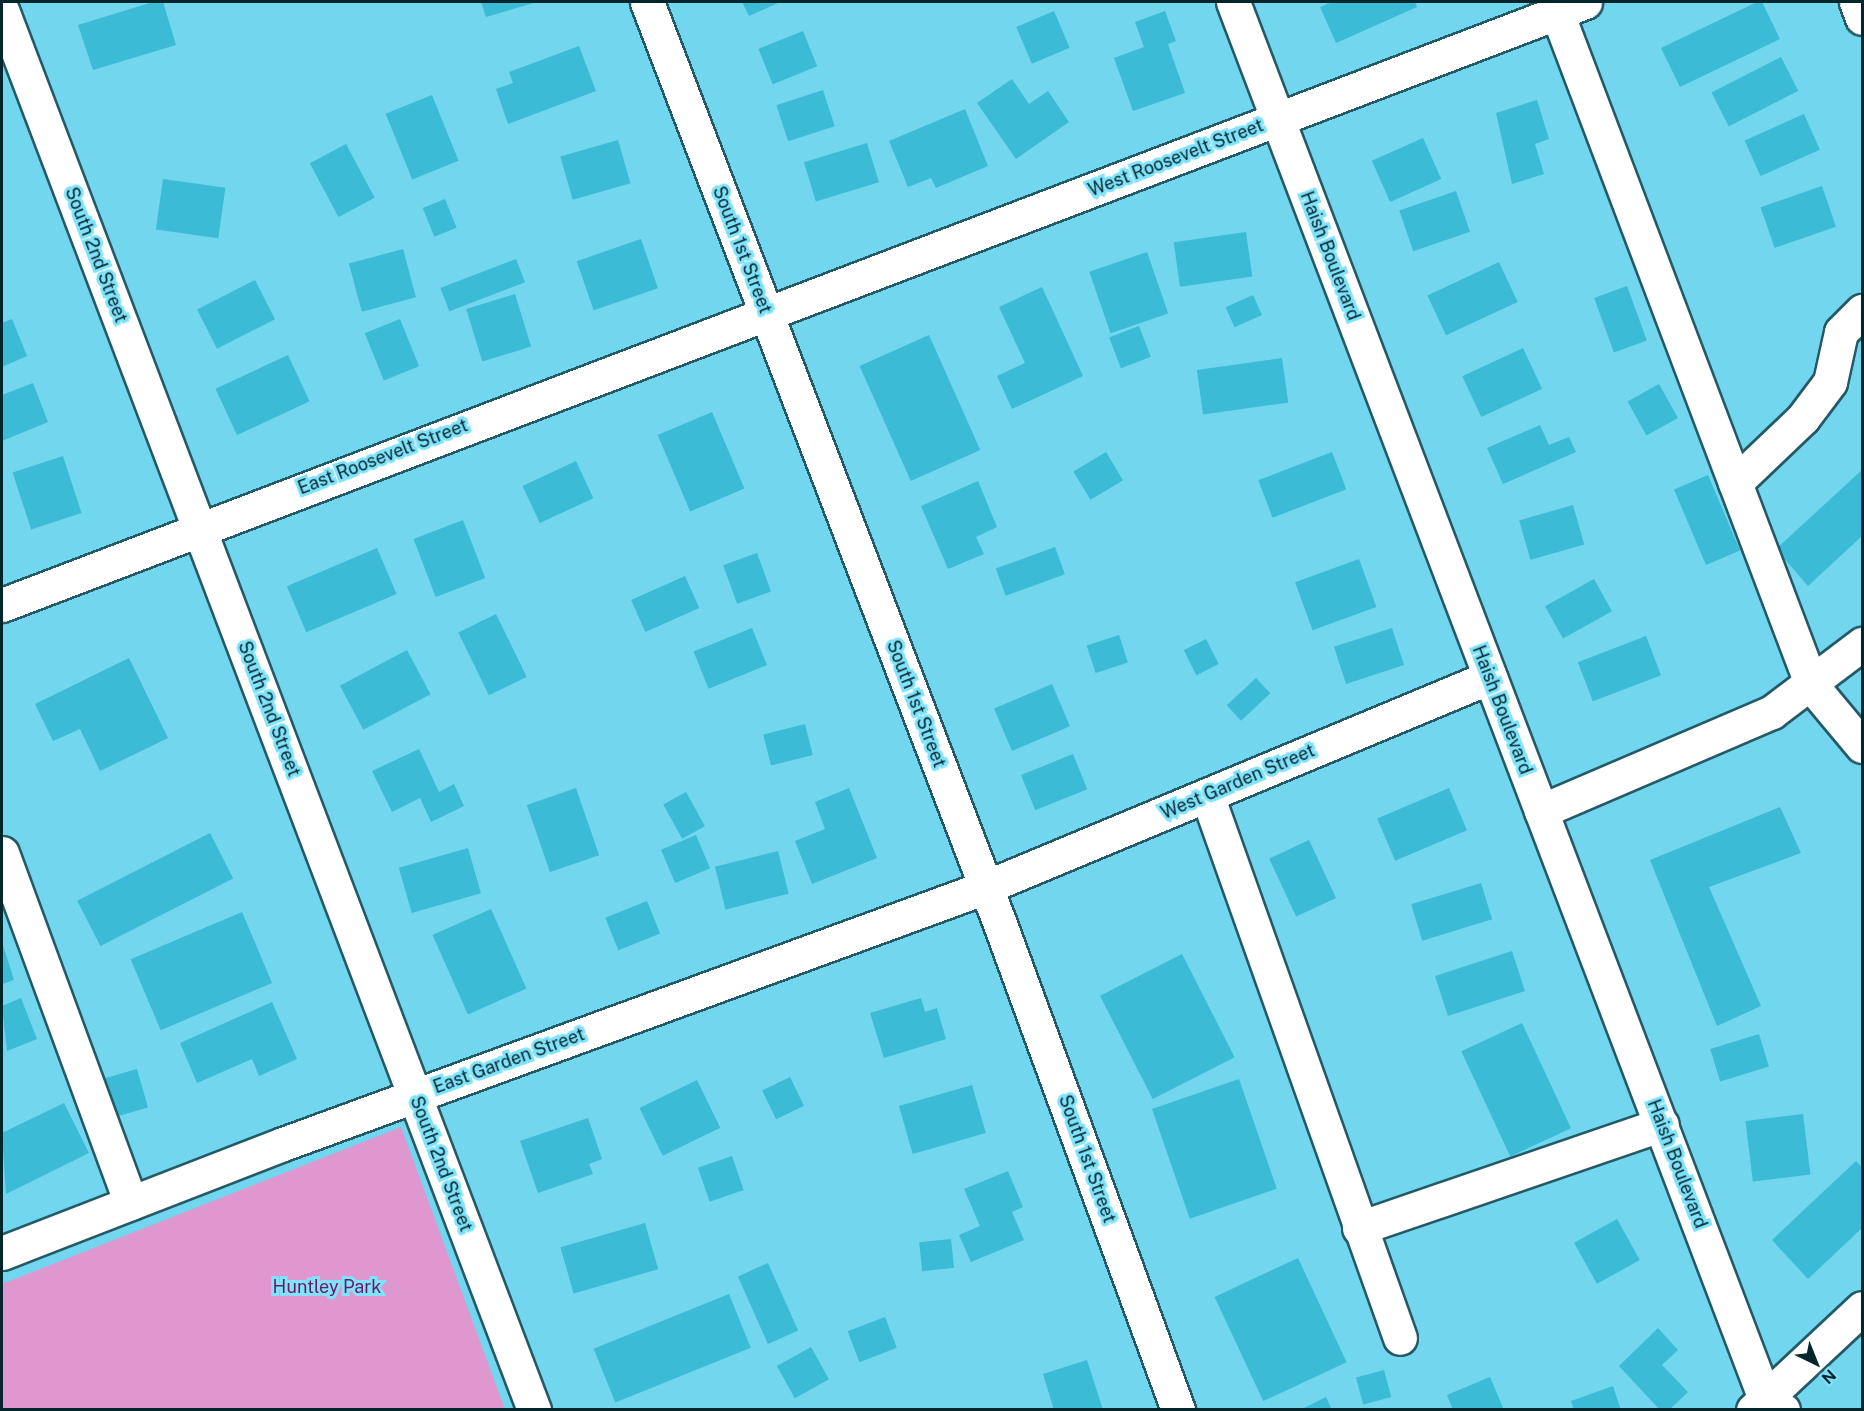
<!DOCTYPE html>
<html>
<head>
<meta charset="utf-8">
<style>
	body { margin:0 }
	#map { position:relative; width:1864px; height:1411px; overflow:hidden; background:#72d6ee; font-family:"Public Sans",sans-serif }
	div>[style] { position:absolute }
	[style*='--x'] { left:calc(var(--x)*1px); top:calc(var(--y)*1px); width:calc(var(--w)*1px); rotate:calc(var(--a)*1deg) }
	.green>* { inset:0; background:#df98cf }
	.building>* { inset:0; background:#3bbbd5; transform-origin:0 0 }
	.roads { filter:drop-shadow(2px 0 #245a66) drop-shadow(-2px 0 #245a66) drop-shadow(0 2px #245a66) drop-shadow(0 -2px #245a66) }
	.minor>* { height:33px; margin:-16.5px; padding:0 16.5px; transform-origin:16.5px; border-radius:16.5px; background:#fff }
	span { translate:-50% -50%; white-space:nowrap; text-align:center; line-height:1.15; -webkit-text-stroke:6px #80e3fb; paint-order:stroke }
	.street-label { font-size:18px; color:#03252c }
	.park-label { font-size:18px; color:#6d1860 }
	.frame { position:absolute; inset:0; border:3px solid #03252c; pointer-events:none }
	.north { position:absolute; left:1786px; top:1333px; width:60px; height:60px; -webkit-text-stroke:4px #80e3fb; paint-order:stroke; rotate:137deg; font-size:16px; font-weight:700; line-height:24px; text-align:center; color:#03252c }
	.north::after { content:''; display:block; margin:auto; width:21px; height:27px; background:#03252c; clip-path:polygon(50% 0,100% 100%,50% 72%,0 100%) }
</style>
</head>
<body>
<div id="map">
	<div class="green">
		<i style="clip-path:polygon(401px 1127px,505px 1409px,2px 1409px,2px 1284px)"></i>
	</div>
	<div class="building">
		<i style="clip-path:polygon(153px 2px,163px 2px,176px 45px,93px 70px,78px 25px)"></i>
		<i style="clip-path:polygon(481px 2px,537px 2px,486px 17px)"></i>
		<i style="clip-path:polygon(742px 2px,780px 2px,749px 16px)"></i>
		<i style="clip-path:polygon(1332px 2px,1415px 2px,1417px 7px,1336px 43px,1320px 7px)"></i>
		<i style="clip-path:polygon(1757px 2px,1762px 2px,1780px 39px,1680px 87px,1661px 48px)"></i>
		<i style="left:1054px;top:11px;width:40px;height:41px;rotate:67deg"></i>
		<i style="clip-path:polygon(1165px 11px,1176px 41px,1168px 44px,1185px 93px,1133px 111px,1114px 58px,1144px 47px,1135px 22px)"></i>
		<i style="left:803px;top:31px;width:38px;height:48px;rotate:68deg"></i>
		<i style="clip-path:polygon(579px 46px,596px 91px,508px 124px,496px 89px,513px 83px,509px 72px)"></i>
		<i style="left:1781px;top:57px;width:38px;height:78px;rotate:63deg"></i>
		<i style="clip-path:polygon(1012px 79px,1029px 104px,1048px 91px,1069px 122px,1016px 159px,977px 103px)"></i>
		<i style="left:823px;top:90px;width:38px;height:49px;rotate:72deg"></i>
		<i style="left:432px;top:95px;width:71px;height:50px;rotate:68deg"></i>
		<i style="clip-path:polygon(1537px 100px,1549px 139px,1535px 144px,1544px 174px,1512px 184px,1496px 113px)"></i>
		<i style="clip-path:polygon(965px 109px,988px 166px,936px 188px,931px 178px,908px 187px,889px 141px)"></i>
		<i style="left:1804px;top:114px;width:39px;height:65px;rotate:66deg"></i>
		<i style="left:1423px;top:138px;width:45px;height:56px;rotate:66deg"></i>
		<i style="left:618px;top:140px;width:45px;height:60px;rotate:74deg"></i>
		<i style="left:867px;top:143px;width:41px;height:66px;rotate:73deg"></i>
		<i style="left:346px;top:144px;width:61px;height:41px;rotate:62deg"></i>
		<i style="left:163px;top:179px;width:63px;height:51px;rotate:8deg"></i>
		<i style="left:1822px;top:186px;width:43px;height:65px;rotate:71deg"></i>
		<i style="left:1456px;top:191px;width:43px;height:60px;rotate:71deg"></i>
		<i style="left:445px;top:199px;width:31px;height:24px;rotate:68deg"></i>
		<i style="left:1246px;top:232px;width:45px;height:73px;rotate:82deg"></i>
		<i style="left:641px;top:239px;width:52px;height:68px;rotate:71deg"></i>
		<i style="left:403px;top:249px;width:50px;height:56px;rotate:75deg"></i>
		<i style="left:1147px;top:252px;width:65px;height:61px;rotate:71deg"></i>
		<i style="left:516px;top:259px;width:25px;height:81px;rotate:69deg"></i>
		<i style="left:1499px;top:262px;width:44px;height:79px;rotate:65deg"></i>
		<i style="left:255px;top:280px;width:44px;height:65px;rotate:63deg"></i>
		<i style="left:1627px;top:286px;width:58px;height:35px;rotate:70deg"></i>
		<i style="clip-path:polygon(1042px 287px,1083px 376px,1012px 409px,997px 376px,1025px 363px,999px 307px)"></i>
		<i style="left:515px;top:294px;width:55px;height:51px;rotate:73deg"></i>
		<i style="left:1253px;top:295px;width:22px;height:30px;rotate:66deg"></i>
		<i style="clip-path:polygon(12px 319px,27px 356px,2px 367px,2px 323px)"></i>
		<i style="left:400px;top:319px;width:51px;height:38px;rotate:68deg"></i>
		<i style="left:1139px;top:326px;width:33px;height:32px;rotate:69deg"></i>
		<i style="left:929px;top:335px;width:126px;height:76px;rotate:66deg"></i>
		<i style="left:1523px;top:348px;width:45px;height:67px;rotate:65deg"></i>
		<i style="left:288px;top:355px;width:51px;height:80px;rotate:65deg"></i>
		<i style="left:1282px;top:358px;width:45px;height:86px;rotate:82deg"></i>
		<i style="clip-path:polygon(33px 383px,48px 422px,2px 441px,2px 395px)"></i>
		<i style="left:1659px;top:384px;width:39px;height:36px;rotate:61deg"></i>
		<i style="left:712px;top:412px;width:83px;height:59px;rotate:67deg"></i>
		<i style="clip-path:polygon(1540px 425px,1549px 445px,1569px 437px,1576px 452px,1503px 484px,1487px 448px)"></i>
		<i style="left:1106px;top:452px;width:33px;height:38px;rotate:59deg"></i>
		<i style="left:1332px;top:452px;width:40px;height:79px;rotate:69deg"></i>
		<i style="left:63px;top:456px;width:60px;height:53px;rotate:72deg"></i>
		<i style="left:576px;top:461px;width:41px;height:59px;rotate:65deg"></i>
		<i style="clip-path:polygon(1862px 470px,1862px 536px,1808px 586px,1776px 549px)"></i>
		<i style="left:1708px;top:475px;width:82px;height:37px;rotate:67deg"></i>
		<i style="clip-path:polygon(978px 481px,997px 527px,976px 537px,984px 554px,948px 569px,921px 506px)"></i>
		<i style="left:1573px;top:505px;width:41px;height:56px;rotate:74deg"></i>
		<i style="left:463px;top:520px;width:62px;height:53px;rotate:69deg"></i>
		<i style="left:1055px;top:547px;width:29px;height:63px;rotate:70deg"></i>
		<i style="left:377px;top:548px;width:50px;height:98px;rotate:67deg"></i>
		<i style="left:757px;top:553px;width:41px;height:36px;rotate:70deg"></i>
		<i style="left:1359px;top:559px;width:51px;height:68px;rotate:70deg"></i>
		<i style="left:685px;top:576px;width:35px;height:59px;rotate:66deg"></i>
		<i style="left:1594px;top:579px;width:37px;height:56px;rotate:61deg"></i>
		<i style="left:496px;top:614px;width:70px;height:42px;rotate:64deg"></i>
		<i style="left:752px;top:628px;width:40px;height:63px;rotate:68deg"></i>
		<i style="left:1392px;top:628px;width:39px;height:61px;rotate:72deg"></i>
		<i style="left:1119px;top:635px;width:29px;height:34px;rotate:72deg"></i>
		<i style="left:1646px;top:636px;width:42px;height:73px;rotate:69deg"></i>
		<i style="left:1206px;top:639px;width:28px;height:25px;rotate:63deg"></i>
		<i style="left:407px;top:650px;width:50px;height:76px;rotate:62deg"></i>
		<i style="clip-path:polygon(129px 658px,168px 738px,100px 771px,80px 729px,53px 741px,35px 704px)"></i>
		<i style="left:1256px;top:678px;width:21px;height:40px;rotate:47deg"></i>
		<i style="left:1052px;top:684px;width:46px;height:63px;rotate:67deg"></i>
		<i style="left:805px;top:724px;width:32px;height:43px;rotate:76deg"></i>
		<i style="clip-path:polygon(419px 749px,439px 792px,454px 784px,464px 806px,431px 822px,420px 798px,392px 812px,372px 771px)"></i>
		<i style="left:1073px;top:754px;width:38px;height:56px;rotate:68deg"></i>
		<i style="left:576px;top:788px;width:71px;height:52px;rotate:71deg"></i>
		<i style="clip-path:polygon(849px 788px,877px 858px,812px 884px,795px 841px,825px 829px,815px 802px)"></i>
		<i style="left:1449px;top:788px;width:46px;height:78px;rotate:67deg"></i>
		<i style="left:686px;top:792px;width:39px;height:26px;rotate:61deg"></i>
		<i style="clip-path:polygon(1780px 807px,1801px 853px,1709px 887px,1761px 1006px,1717px 1026px,1650px 860px)"></i>
		<i style="left:210px;top:833px;width:51px;height:149px;rotate:63deg"></i>
		<i style="left:696px;top:835px;width:36px;height:38px;rotate:67deg"></i>
		<i style="left:1309px;top:840px;width:64px;height:44px;rotate:65deg"></i>
		<i style="left:468px;top:848px;width:47px;height:72px;rotate:74deg"></i>
		<i style="left:778px;top:851px;width:44px;height:65px;rotate:76deg"></i>
		<i style="left:1481px;top:883px;width:38px;height:73px;rotate:73deg"></i>
		<i style="left:647px;top:901px;width:35px;height:45px;rotate:68deg"></i>
		<i style="left:491px;top:909px;width:87px;height:64px;rotate:66deg"></i>
		<i style="left:242px;top:912px;width:77px;height:121px;rotate:67deg"></i>
		<i style="clip-path:polygon(2px 942px,14px 980px,2px 984px)"></i>
		<i style="left:1512px;top:951px;width:42px;height:81px;rotate:72deg"></i>
		<i style="left:1182px;top:954px;width:116px;height:92px;rotate:63deg"></i>
		<i style="clip-path:polygon(21px 998px,37px 1039px,7px 1051px,2px 1006px)"></i>
		<i style="clip-path:polygon(921px 998px,925px 1012px,937px 1008px,946px 1039px,884px 1058px,870px 1013px)"></i>
		<i style="clip-path:polygon(272px 1002px,297px 1059px,259px 1076px,252px 1059px,197px 1083px,180px 1043px)"></i>
		<i style="left:1522px;top:1023px;width:116px;height:67px;rotate:65deg"></i>
		<i style="left:1759px;top:1034px;width:34px;height:51px;rotate:73deg"></i>
		<i style="left:137px;top:1069px;width:40px;height:39px;rotate:74deg"></i>
		<i style="left:790px;top:1077px;width:32px;height:31px;rotate:64deg"></i>
		<i style="left:1239px;top:1079px;width:116px;height:92px;rotate:71deg"></i>
		<i style="left:697px;top:1080px;width:53px;height:64px;rotate:64deg"></i>
		<i style="left:972px;top:1085px;width:50px;height:76px;rotate:74deg"></i>
		<i style="clip-path:polygon(64px 1103px,89px 1153px,6px 1194px,2px 1133px)"></i>
		<i style="left:1803px;top:1114px;width:61px;height:58px;rotate:83deg"></i>
		<i style="clip-path:polygon(588px 1118px,602px 1159px,589px 1164px,593px 1174px,538px 1193px,520px 1141px)"></i>
		<i style="left:732px;top:1156px;width:36px;height:36px;rotate:71deg"></i>
		<i style="clip-path:polygon(1856px 1161px,1862px 1167px,1862px 1228px,1808px 1279px,1772px 1240px)"></i>
		<i style="clip-path:polygon(1008px 1171px,1023px 1207px,1012px 1212px,1024px 1240px,971px 1262px,959px 1235px,980px 1226px,964px 1189px)"></i>
		<i style="left:1617px;top:1219px;width:47px;height:49px;rotate:61deg"></i>
		<i style="left:645px;top:1223px;width:48px;height:88px;rotate:74deg"></i>
		<i style="left:951px;top:1239px;width:29px;height:32px;rotate:84deg"></i>
		<i style="left:1298px;top:1258px;width:115px;height:92px;rotate:65deg"></i>
		<i style="left:768px;top:1263px;width:74px;height:33px;rotate:66deg"></i>
		<i style="left:729px;top:1294px;width:58px;height:146px;rotate:68deg"></i>
		<i style="left:885px;top:1317px;width:33px;height:40px;rotate:69deg"></i>
		<i style="clip-path:polygon(1658px 1328px,1678px 1350px,1662px 1365px,1688px 1392px,1669px 1410px,1660px 1410px,1619px 1366px)"></i>
		<i style="left:811px;top:1347px;width:37px;height:39px;rotate:61deg"></i>
		<i style="clip-path:polygon(1087px 1360px,1103px 1410px,1054px 1410px,1043px 1374px)"></i>
		<i style="left:1384px;top:1370px;width:28px;height:29px;rotate:75deg"></i>
		<i style="clip-path:polygon(1490px 1377px,1504px 1410px,1453px 1410px,1447px 1395px)"></i>
		<i style="clip-path:polygon(1613px 1386px,1621px 1410px,1574px 1410px,1571px 1401px)"></i>
		<i style="clip-path:polygon(1326px 1397px,1332px 1410px,1300px 1410px)"></i>
	</div>
	<div class="roads">
		<div class="minor">
			<i style="--x:647;--y:2;--w:987;--a:69.05"></i>
			<i style="--x:1000;--y:924;--w:518;--a:69.88"></i>
			<i style="--x:1233;--y:2;--w:1495;--a:69.15"></i>
			<i style="--x:1765;--y:1399;--w:21;--a:31"></i>
			<i style="--x:1553;--y:2;--w:731;--a:69.26"></i>
			<i style="--x:1812;--y:686;--w:78;--a:50.2"></i>
			<i style="--x:1856;--y:2;--w:17;--a:69"></i>
			<i style="--x:2;--y:10;--w:1498;--a:69.19"></i>
			<i style="--x:1735;--y:483;--w:94;--a:-43.7"></i>
			<i style="--x:1803;--y:418;--w:45;--a:-53.1"></i>
			<i style="--x:1830;--y:382;--w:51;--a:-77.6"></i>
			<i style="--x:1841;--y:332;--w:30;--a:-45"></i>
			<i style="--x:2;--y:605;--w:1694;--a:-20.85"></i>
			<i style="--x:1207;--y:795;--w:576;--a:70.43"></i>
			<i style="--x:1541;--y:811;--w:251;--a:-23.2"></i>
			<i style="--x:1772;--y:712;--w:113;--a:-37.1"></i>
			<i style="--x:2;--y:853;--w:373;--a:69.8"></i>
			<i style="--x:1359;--y:1228;--w:320;--a:-18.9"></i>
			<i style="--x:2;--y:1253;--w:301;--a:-21.2"></i>
			<i style="--x:283;--y:1144;--w:749;--a:-20.08"></i>
			<i style="--x:986;--y:887;--w:546;--a:-22.62"></i>
			<i style="--x:1753;--y:1410;--w:149;--a:-43.1"></i>
		</div>
	</div>
	<div class="street-label">
		<span style="left:1176px;top:158px;rotate:-21deg">West Roosevelt Street</span>
		<span style="left:742px;top:250px;rotate:69deg">South 1st Street</span>
		<span style="left:96px;top:255px;rotate:69deg">South 2nd Street</span>
		<span style="left:1330px;top:256px;rotate:69deg">Haish Boulevard</span>
		<span style="left:383px;top:457px;rotate:-21deg">East Roosevelt Street</span>
		<span style="left:916px;top:704px;rotate:69deg">South 1st Street</span>
		<span style="left:269px;top:709px;rotate:69deg">South 2nd Street</span>
		<span style="left:1502px;top:710px;rotate:69deg">Haish Boulevard</span>
		<span style="left:1238px;top:782px;rotate:-23deg">West Garden Street</span>
		<span style="left:509px;top:1061px;rotate:-20deg">East Garden Street</span>
		<span style="left:1087px;top:1159px;rotate:70deg">South 1st Street</span>
		<span style="left:441px;top:1164px;rotate:69deg">South 2nd Street</span>
		<span style="left:1677px;top:1164px;rotate:69deg">Haish Boulevard</span>
	</div>
	<div class="park-label">
		<span style="left:327px;top:1287px">Huntley Park</span>
	</div>
	<div class="frame"></div>
	<div class="north">N</div>
</div>
</body>
</html>
